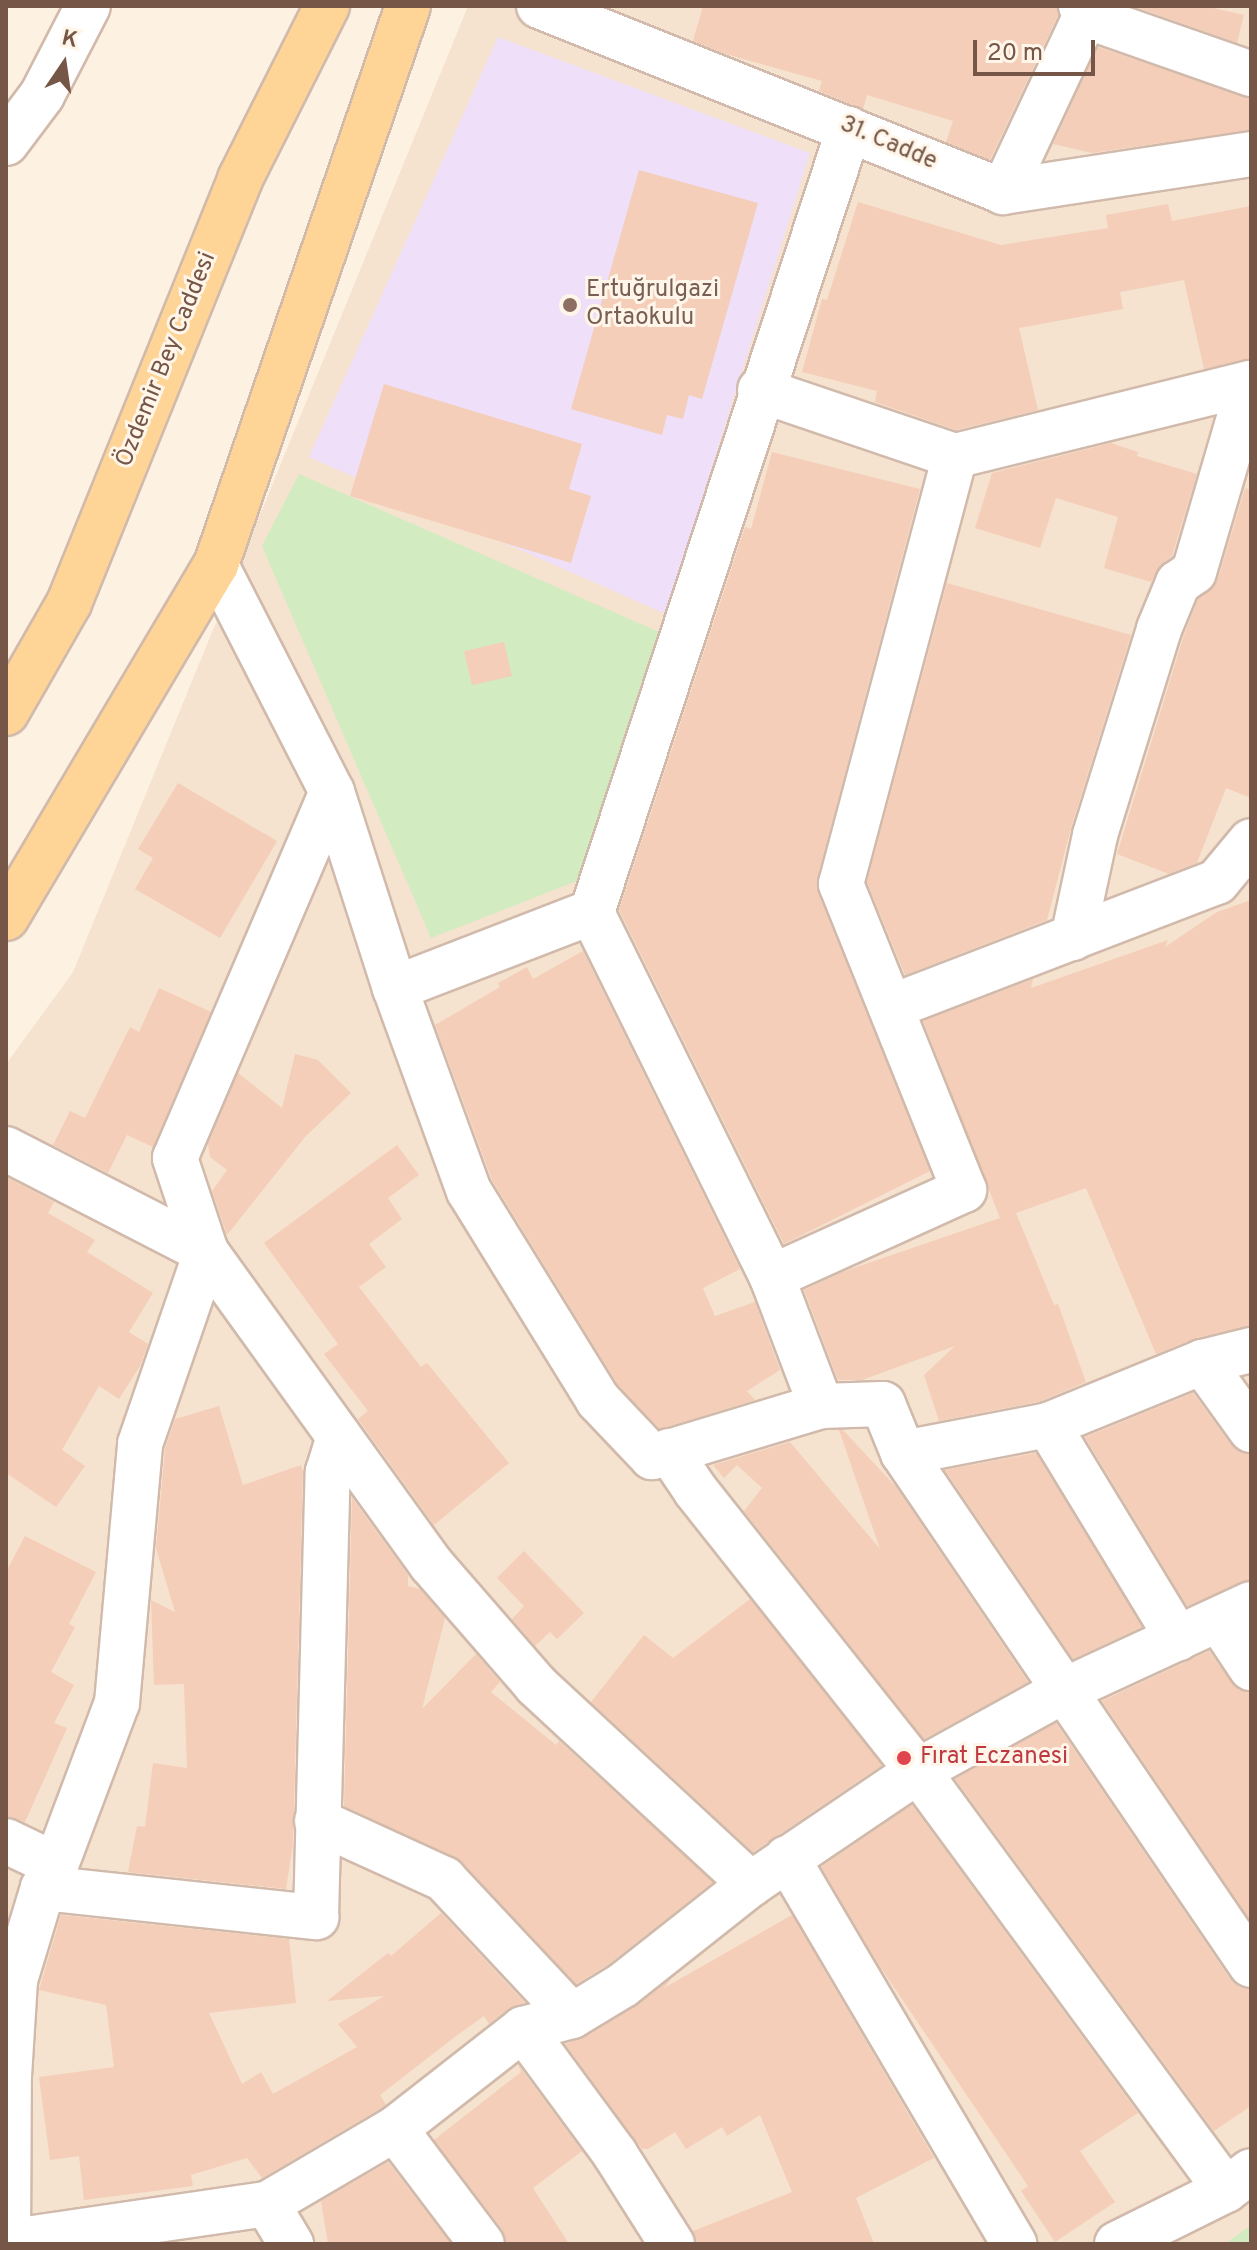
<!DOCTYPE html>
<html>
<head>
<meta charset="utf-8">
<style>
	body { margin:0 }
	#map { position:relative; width:1257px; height:2250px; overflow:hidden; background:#fdf2e2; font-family:Overpass,sans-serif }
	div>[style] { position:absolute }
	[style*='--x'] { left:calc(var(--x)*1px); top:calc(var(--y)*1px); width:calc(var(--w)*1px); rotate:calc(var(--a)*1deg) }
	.residential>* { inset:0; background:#f5e3d0 }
	.education>* { inset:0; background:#efdff9 }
	.green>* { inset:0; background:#d3ebc0 }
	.building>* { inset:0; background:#f4ceb8; transform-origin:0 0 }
	.roads { filter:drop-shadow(2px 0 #d1baab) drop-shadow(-2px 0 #d1baab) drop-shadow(0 2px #d1baab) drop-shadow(0 -2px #d1baab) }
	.minor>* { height:44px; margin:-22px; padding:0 22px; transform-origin:22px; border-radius:22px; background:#fff }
	.tertiary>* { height:44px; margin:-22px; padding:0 22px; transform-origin:22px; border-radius:22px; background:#fff }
	.primary>* { height:44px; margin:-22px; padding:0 22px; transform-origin:22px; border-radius:22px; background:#ffd497 }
	.dots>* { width:22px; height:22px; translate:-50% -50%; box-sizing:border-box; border:4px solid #fff6e9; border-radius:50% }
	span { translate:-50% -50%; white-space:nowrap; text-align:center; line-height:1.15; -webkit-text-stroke:6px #fff6e9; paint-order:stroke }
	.street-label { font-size:24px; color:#765647 }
	.education-label { font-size:24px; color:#785e54 }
	.left { translate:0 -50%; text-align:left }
	.health-label { font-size:24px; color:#be3a42 }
	.frame { position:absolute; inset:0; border:8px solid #765647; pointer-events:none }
	.north { position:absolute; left:24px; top:24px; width:80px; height:80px; -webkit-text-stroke:6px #fff6e9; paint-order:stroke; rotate:13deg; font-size:22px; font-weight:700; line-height:32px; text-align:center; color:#765647 }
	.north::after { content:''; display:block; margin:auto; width:28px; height:36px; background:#765647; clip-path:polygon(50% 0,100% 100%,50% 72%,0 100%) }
	.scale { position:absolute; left:973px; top:40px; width:122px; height:36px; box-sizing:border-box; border:4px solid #765647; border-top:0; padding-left:10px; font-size:24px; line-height:28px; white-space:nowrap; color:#765647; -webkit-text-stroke:6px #fff6e9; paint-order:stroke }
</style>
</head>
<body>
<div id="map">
	<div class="residential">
		<i style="clip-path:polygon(468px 6px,1251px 6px,1251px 2244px,6px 2244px,6px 1064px,73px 972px)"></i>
	</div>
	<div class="education">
		<i style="clip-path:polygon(498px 37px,810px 153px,666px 614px,309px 457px)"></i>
	</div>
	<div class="green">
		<i style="clip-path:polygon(299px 474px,659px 632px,577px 881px,431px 938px,262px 546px)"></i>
		<i style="clip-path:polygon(1251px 2225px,1251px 2244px,1225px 2244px)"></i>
	</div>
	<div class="building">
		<i style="clip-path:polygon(703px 6px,1057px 6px,1058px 15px,990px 160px,946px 142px,953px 121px,867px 95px,863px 109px,819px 91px,822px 81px,726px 54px,693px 41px)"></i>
		<i style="clip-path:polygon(1133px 6px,1205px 6px,1244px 15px,1237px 43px)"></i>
		<i style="clip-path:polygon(1098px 47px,1251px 98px,1251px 130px,1092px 153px,1053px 144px)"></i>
		<i style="clip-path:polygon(639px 170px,758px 203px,702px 399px,689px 395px,683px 419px,667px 415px,662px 435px,571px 409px)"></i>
		<i style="clip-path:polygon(858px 202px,1001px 245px,1108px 228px,1106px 215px,1168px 204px,1172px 221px,1251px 206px,1251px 359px,1204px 369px,1184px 280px,1120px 292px,1123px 309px,1019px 328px,1038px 410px,956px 430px,875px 402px,877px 391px,802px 372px,822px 299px,827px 300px)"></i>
		<i style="clip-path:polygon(384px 384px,582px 444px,569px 489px,591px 496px,571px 563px,350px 496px)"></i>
		<i style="clip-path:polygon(1111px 443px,1138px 452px,1137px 456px,1197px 474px,1172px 556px,1163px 563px,1151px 582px,1104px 568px,1118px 517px,1056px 498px,1040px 548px,975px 528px,992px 473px)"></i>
		<i style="clip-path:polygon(772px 452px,920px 489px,817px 879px,818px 893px,930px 1171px,784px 1244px,619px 910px,745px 527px,751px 529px)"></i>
		<i style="clip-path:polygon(1245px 488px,1251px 490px,1251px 798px,1226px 788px,1197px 863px,1169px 874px,1117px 854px,1183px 638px,1198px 599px,1218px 579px)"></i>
		<i style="clip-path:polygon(947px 583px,1131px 635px,1071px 828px,1047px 920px,905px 975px,867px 882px)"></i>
		<i style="left:504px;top:642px;width:35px;height:41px;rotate:77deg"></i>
		<i style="clip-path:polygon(178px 783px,277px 841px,220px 938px,135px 889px,153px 858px,138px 849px)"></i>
		<i style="clip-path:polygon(1251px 900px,1251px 1326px,1196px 1338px,1156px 1354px,1086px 1188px,1016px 1213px,1054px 1305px,1058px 1304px,1086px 1382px,1041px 1401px,939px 1421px,924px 1375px,955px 1346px,862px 1380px,838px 1380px,804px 1290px,845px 1271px,1000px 1218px,923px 1021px,1033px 979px,1031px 988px,1168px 940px,1165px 947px,1217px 912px)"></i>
		<i style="clip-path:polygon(583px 951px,740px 1269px,703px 1288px,715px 1316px,755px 1302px,780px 1370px,747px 1391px,755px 1400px,660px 1429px,618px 1385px,492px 1180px,435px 1025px,500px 987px,498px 983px,527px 967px,533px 979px)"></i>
		<i style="clip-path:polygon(159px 988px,211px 1012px,153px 1147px,127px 1135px,108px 1173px,53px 1145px,70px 1111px,85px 1118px,130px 1027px,139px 1032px)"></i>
		<i style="clip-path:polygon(295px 1054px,318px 1060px,351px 1093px,305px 1137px,227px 1235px,212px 1191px,227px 1170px,210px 1157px,208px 1144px,238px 1073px,282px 1108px)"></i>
		<i style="clip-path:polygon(397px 1145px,419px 1175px,388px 1198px,402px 1219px,369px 1244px,386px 1267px,359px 1287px,421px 1367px,427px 1363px,509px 1463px,434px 1525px,358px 1419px,368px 1411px,324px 1354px,338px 1344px,264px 1243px)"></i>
		<i style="clip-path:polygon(6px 1177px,54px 1202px,48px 1213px,95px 1240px,87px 1252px,153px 1293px,129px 1332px,148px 1344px,140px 1366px,119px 1399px,99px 1386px,62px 1450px,85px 1466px,56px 1507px,6px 1473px)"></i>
		<i style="clip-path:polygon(1193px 1393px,1231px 1445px,1240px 1452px,1251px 1455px,1251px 1579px,1187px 1606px,1085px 1437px)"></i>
		<i style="clip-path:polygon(219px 1406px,243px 1485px,301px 1465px,303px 1471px,293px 1844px,286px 1889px,128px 1872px,137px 1826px,145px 1827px,153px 1763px,187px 1768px,184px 1684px,154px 1685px,151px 1600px,175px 1612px,156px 1548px,165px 1449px,175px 1419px)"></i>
		<i style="clip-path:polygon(839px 1430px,843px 1430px,896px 1487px,1028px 1682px,924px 1739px,744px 1511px,762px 1488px,737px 1465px,724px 1478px,713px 1465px,790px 1442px,880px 1549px)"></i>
		<i style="clip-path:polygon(1036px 1453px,1142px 1627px,1073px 1659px,945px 1470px)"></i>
		<i style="clip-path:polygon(352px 1498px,408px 1575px,408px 1586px,420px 1589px,445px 1618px,422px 1709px,476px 1654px,500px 1682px,491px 1692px,556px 1745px,559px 1741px,713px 1882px,609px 1964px,576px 1984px,462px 1862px,344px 1806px)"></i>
		<i style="clip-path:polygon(25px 1536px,96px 1572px,69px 1624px,75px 1627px,51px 1672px,74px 1685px,54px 1723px,67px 1728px,25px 1822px,6px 1816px,6px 1572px)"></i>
		<i style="clip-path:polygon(524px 1551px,584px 1613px,557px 1639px,550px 1632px,535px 1646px,512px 1619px,524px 1606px,497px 1578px)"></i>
		<i style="clip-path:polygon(750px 1599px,882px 1765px,753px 1852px,591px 1702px,644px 1635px,673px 1658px)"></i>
		<i style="clip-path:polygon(1209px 1651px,1231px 1682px,1239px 1690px,1251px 1693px,1251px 1921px,1102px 1701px)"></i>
		<i style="clip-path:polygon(1056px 1723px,1230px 1979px,1239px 1987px,1251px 1990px,1251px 2106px,1214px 2131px,955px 1779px)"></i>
		<i style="clip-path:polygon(912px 1805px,1138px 2113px,1080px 2151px,1115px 2202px,1055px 2242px,1021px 2191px,1028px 2186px,877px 1962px,821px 1867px)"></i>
		<i style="clip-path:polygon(441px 1913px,525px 2003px,509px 2008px,489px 2024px,484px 2016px,456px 2036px,380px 2095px,386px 2105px,381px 2108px,262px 2178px,247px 2158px,191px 2175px,193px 2186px,84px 2200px,79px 2156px,50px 2160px,39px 2077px,114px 2067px,106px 2005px,39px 1990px,61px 1915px,289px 1939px,296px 2003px,209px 2013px,242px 2084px,261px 2072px,273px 2094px,357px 2047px,338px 2024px,384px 1996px,327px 2001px,388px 1953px,391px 1956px)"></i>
		<i style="clip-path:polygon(792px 1915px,934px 2158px,856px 2198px,874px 2244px,697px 2244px,693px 2231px,792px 2192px,760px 2115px,727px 2136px,722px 2127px,686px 2149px,675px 2132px,648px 2149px,642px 2149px,565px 2044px,585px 2037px,636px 2006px,671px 1979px,664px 1988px)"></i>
		<i style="clip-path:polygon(518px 2065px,582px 2151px,533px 2188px,569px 2244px,506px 2244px,502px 2229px,434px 2140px,521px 2072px)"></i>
		<i style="clip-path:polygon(388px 2162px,451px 2244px,328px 2244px,321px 2201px)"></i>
	</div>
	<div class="roads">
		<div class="minor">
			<i style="--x:1081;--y:6;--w:24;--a:38"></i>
			<i style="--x:1100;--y:21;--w:160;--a:19.3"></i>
			<i style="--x:6;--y:143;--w:60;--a:-53.1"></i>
			<i style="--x:42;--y:95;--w:100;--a:-62.7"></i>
			<i style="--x:1003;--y:192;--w:205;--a:-64.9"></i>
			<i style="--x:760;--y:390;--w:206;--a:18.7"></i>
			<i style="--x:955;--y:456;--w:305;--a:-13.9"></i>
			<i style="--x:332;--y:792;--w:206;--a:72.2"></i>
			<i style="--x:395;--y:988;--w:216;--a:70"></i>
			<i style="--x:469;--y:1191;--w:246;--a:58.3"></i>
			<i style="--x:598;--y:1400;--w:79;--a:46.5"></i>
			<i style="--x:652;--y:1457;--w:177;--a:-16.8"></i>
			<i style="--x:821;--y:1406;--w:62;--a:-1.8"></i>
			<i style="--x:883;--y:1404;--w:53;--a:67.8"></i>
			<i style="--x:903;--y:1453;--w:148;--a:-10.9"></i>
			<i style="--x:1048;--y:1425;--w:166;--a:-22.2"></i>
			<i style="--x:1202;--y:1362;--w:50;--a:-13.8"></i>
			<i style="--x:1073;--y:938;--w:105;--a:-77.9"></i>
			<i style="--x:1095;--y:835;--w:216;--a:-72.7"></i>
			<i style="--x:1159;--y:629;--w:50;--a:-67.6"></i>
			<i style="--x:1178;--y:583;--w:19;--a:-35"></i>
			<i style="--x:1194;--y:572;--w:196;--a:-73.7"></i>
			<i style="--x:395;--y:988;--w:211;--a:-21.1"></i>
			<i style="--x:891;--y:1007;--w:349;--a:-21"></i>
			<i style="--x:1217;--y:882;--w:53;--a:-50.3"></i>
			<i style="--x:6;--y:1149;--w:225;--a:27.2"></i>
			<i style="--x:206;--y:1252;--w:385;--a:54.2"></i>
			<i style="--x:431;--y:1564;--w:160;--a:49"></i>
			<i style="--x:536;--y:1685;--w:293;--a:42.8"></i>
			<i style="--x:772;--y:1277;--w:211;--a:-24.4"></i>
			<i style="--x:964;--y:1190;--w:330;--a:-111.9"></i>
			<i style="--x:841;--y:884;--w:443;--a:-75.1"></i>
			<i style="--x:1202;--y:1362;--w:84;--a:54.2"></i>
			<i style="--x:821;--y:1406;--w:138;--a:-110.8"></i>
			<i style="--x:772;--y:1277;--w:407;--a:-116.3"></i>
			<i style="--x:592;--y:912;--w:824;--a:-71.83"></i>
			<i style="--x:1048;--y:1425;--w:250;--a:58.7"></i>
			<i style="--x:669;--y:1451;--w:48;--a:56"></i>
			<i style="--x:696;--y:1491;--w:357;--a:51.6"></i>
			<i style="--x:918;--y:1771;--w:520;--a:53.68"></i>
			<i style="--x:903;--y:1453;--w:619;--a:55.8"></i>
			<i style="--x:1219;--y:1620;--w:58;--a:56.3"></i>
			<i style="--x:317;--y:1821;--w:140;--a:24.5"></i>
			<i style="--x:444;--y:1879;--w:187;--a:46.9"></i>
			<i style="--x:6;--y:1841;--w:55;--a:25.6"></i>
			<i style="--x:787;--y:1858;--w:448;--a:59.5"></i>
			<i style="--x:43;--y:1888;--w:275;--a:6.1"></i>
			<i style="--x:316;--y:1917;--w:445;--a:-88.5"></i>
			<i style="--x:328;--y:1472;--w:37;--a:-73"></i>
			<i style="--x:523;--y:2029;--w:155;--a:53.6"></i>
			<i style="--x:615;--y:2154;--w:107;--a:57.7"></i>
			<i style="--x:395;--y:2129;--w:144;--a:52.9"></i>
			<i style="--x:267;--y:2204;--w:47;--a:59"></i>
			<i style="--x:6;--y:2242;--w:264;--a:-8.3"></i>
			<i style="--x:267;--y:2204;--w:148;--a:-30.4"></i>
			<i style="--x:395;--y:2129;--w:162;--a:-38"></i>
			<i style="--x:523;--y:2029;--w:51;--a:-14.9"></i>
			<i style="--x:572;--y:2016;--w:60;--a:-31.3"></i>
			<i style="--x:623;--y:1985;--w:163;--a:-38.3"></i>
			<i style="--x:751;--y:1884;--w:202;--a:-34.1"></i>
			<i style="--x:918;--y:1771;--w:168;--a:-28.9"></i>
			<i style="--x:1065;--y:1690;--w:205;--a:-24.8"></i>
			<i style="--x:8;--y:2244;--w:168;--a:-89.7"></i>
			<i style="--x:9;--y:2076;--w:96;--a:-86.4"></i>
			<i style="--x:15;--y:1980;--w:96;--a:-73.1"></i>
			<i style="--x:43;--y:1888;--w:26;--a:-61"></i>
			<i style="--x:56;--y:1865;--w:173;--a:-69.4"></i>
			<i style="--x:117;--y:1703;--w:260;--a:-84.9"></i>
			<i style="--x:140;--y:1444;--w:203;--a:-71"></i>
			<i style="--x:206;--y:1252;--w:99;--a:-108.3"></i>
			<i style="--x:175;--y:1158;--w:398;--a:-66.8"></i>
			<i style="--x:332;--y:792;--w:255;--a:-117.1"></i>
			<i style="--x:1117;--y:2244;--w:122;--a:-26.4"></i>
			<i style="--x:1226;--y:2190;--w:31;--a:-37"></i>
		</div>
		<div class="tertiary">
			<i style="--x:539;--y:6;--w:500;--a:21.8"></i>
			<i style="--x:1003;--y:192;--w:251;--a:-8.7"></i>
		</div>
		<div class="primary">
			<i style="--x:6;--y:713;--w:127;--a:-60.2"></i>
			<i style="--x:69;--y:603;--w:457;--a:-68"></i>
			<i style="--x:240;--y:179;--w:194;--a:-63.3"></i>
			<i style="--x:6;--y:918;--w:411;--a:-59.3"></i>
			<i style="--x:216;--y:565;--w:591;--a:-71.04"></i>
		</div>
	</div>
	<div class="dots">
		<i style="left:570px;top:305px;background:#8d6e63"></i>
		<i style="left:904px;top:1758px;background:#e0444e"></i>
	</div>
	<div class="street-label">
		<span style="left:888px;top:144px;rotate:23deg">31. Cadde</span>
		<span style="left:167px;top:360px;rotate:-68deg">Özdemir Bey Caddesi</span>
	</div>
	<div class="education-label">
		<span class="left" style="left:586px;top:305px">Ertuğrulgazi<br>Ortaokulu</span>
	</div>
	<div class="health-label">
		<span class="left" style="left:920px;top:1758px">Fırat Eczanesi</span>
	</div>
	<div class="frame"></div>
	<div class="north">K</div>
	<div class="scale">20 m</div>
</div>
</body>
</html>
